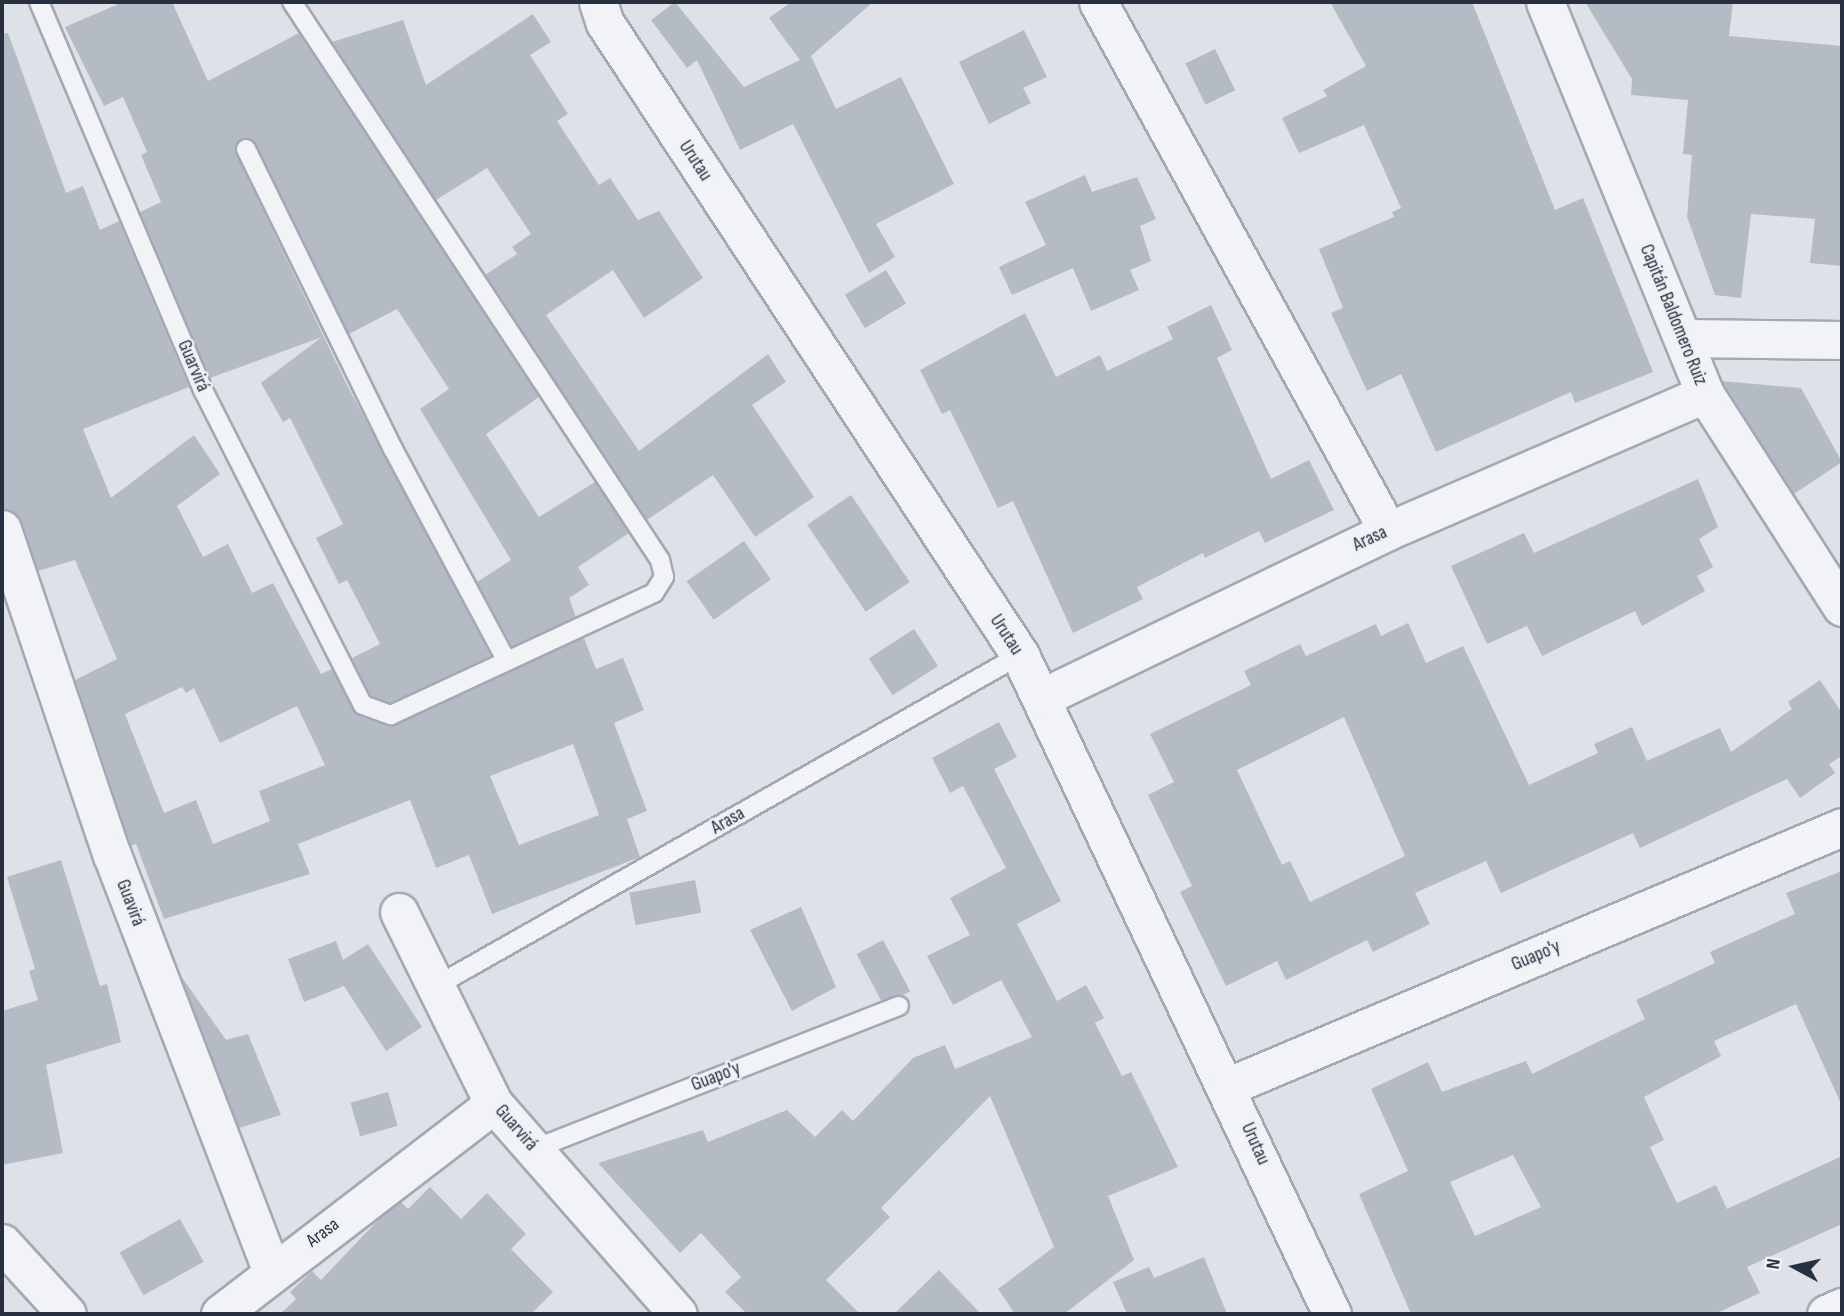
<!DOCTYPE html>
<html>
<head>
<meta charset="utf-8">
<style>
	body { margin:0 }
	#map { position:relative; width:1844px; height:1316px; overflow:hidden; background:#dee2e8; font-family:"Sofia Sans Condensed",sans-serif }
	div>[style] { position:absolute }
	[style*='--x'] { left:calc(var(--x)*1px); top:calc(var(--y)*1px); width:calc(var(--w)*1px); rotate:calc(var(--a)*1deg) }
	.building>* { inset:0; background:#b5bbc5; transform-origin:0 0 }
	.roads { filter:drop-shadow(2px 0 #a3a9b2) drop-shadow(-2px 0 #a3a9b2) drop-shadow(0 2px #a3a9b2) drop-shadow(0 -2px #a3a9b2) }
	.service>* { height:18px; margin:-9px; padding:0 9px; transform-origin:9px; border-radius:9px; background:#f1f3f6 }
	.minor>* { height:37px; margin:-18.5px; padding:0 18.5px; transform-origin:18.5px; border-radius:18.5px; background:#f1f3f6 }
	span { translate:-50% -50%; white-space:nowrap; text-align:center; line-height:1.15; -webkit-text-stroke:5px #edf1f5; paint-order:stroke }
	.street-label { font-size:19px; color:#27303f }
	.frame { position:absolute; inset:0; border:4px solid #27303f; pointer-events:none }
	.north { position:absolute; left:1760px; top:1232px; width:70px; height:70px; -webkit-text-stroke:5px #edf1f5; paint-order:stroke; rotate:278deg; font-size:19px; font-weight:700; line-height:28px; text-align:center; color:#27303f }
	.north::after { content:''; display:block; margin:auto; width:24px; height:32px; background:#27303f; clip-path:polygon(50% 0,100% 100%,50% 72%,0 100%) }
</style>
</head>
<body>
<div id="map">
	<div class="building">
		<i style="clip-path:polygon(123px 2px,172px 2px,208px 81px,299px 33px,539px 397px,486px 434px,539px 517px,595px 482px,629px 533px,578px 567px,589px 585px,569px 598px,576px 617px,512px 646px,477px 582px,511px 560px,420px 409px,449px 389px,397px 309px,349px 334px,256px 144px,242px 139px,236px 154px,346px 383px,491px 656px,390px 703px,371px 696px,352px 658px,380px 644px,347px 580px,339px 584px,316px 538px,343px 524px,290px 418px,283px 422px,261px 383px,322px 337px,210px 378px,140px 212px,161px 202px,141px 155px,147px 152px,123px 97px,104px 106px,65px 27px)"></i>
		<i style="clip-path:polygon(675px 2px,744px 87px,800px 60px,769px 18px,791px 2px,873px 2px,811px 56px,836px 109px,901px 77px,954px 184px,876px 224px,895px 257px,869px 273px,793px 124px,740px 150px,697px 60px,687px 68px,651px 20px)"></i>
		<i style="clip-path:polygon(1330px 2px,1472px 2px,1555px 210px,1583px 198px,1653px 372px,1575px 403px,1571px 392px,1436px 452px,1401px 374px,1367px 391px,1331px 313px,1343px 308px,1319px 249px,1394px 217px,1392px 212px,1401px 208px,1364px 125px,1299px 153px,1282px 118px,1327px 96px,1323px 90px,1366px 66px)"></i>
		<i style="clip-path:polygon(1585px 2px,1733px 2px,1729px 36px,1842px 46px,1842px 266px,1810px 263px,1815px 219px,1751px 214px,1741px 298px,1715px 295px,1687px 217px,1692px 155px,1683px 154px,1688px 100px,1631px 95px,1632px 79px)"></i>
		<i style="clip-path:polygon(533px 14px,551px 42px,530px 55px,568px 114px,557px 121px,599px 185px,610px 178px,638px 220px,659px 211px,703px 278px,644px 318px,613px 270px,546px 315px,639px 451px,768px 354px,786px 382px,752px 405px,814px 497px,755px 537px,713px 475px,647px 520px,485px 275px,517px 254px,512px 247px,531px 234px,487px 168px,436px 200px,332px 42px,403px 20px,426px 85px)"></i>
		<i style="clip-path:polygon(1024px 30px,1047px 77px,1023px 88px,1031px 103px,989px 124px,959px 62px)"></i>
		<i style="clip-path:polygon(evenodd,8px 33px,66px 193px,83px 186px,100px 230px,119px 221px,189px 387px,83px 429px,111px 498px,194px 435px,220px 474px,177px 506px,203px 557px,228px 544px,252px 593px,273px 583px,321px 674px,332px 669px,353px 711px,387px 726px,584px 638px,596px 669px,623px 658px,644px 710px,614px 723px,647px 811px,627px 819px,640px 857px,492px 914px,469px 855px,436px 868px,410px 800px,298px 844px,310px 874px,164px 919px,136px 844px,131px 846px,75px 680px,117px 659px,75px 560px,38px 571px,22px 522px,2px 509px,2px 34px,8px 33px,182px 687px,186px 693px,194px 688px,220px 743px,297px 706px,325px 765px,259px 791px,270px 821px,213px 844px,196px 800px,164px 813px,125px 714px,182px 687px,8px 33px,573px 744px,599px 815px,519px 845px,490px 776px,573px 744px)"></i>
		<i style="left:1215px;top:49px;width:46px;height:33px;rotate:64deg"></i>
		<i style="clip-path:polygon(1085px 175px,1092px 192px,1137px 177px,1156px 219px,1140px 226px,1151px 261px,1130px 270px,1139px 290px,1091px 311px,1073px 268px,1012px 295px,999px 267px,1046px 245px,1025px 202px)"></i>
		<i style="left:886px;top:270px;width:39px;height:48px;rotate:59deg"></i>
		<i style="clip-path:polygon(1211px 305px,1232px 350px,1217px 358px,1271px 479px,1309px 460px,1334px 510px,1265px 543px,1259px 531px,1205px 558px,1203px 553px,1137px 587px,1143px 599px,1073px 633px,1013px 501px,998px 508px,950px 410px,942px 414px,920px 370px,1025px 313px,1056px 377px,1100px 355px,1107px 371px,1173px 339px,1167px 327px)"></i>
		<i style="clip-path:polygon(1722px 381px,1801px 388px,1842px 462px,1794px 494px)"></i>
		<i style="clip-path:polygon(1698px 479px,1718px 527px,1699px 539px,1713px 567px,1697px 576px,1705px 591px,1642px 626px,1635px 611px,1542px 656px,1527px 626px,1487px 644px,1451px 566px,1524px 533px,1534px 553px)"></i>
		<i style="left:851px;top:495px;width:105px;height:53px;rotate:56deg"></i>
		<i style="left:744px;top:541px;width:47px;height:70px;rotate:55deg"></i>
		<i style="clip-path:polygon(evenodd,1408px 623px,1426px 663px,1463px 646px,1529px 785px,1598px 753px,1594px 744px,1632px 727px,1647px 761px,1720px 728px,1731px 752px,1792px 709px,1788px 702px,1820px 680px,1842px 713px,1842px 756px,1829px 764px,1835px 773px,1800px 798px,1787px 779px,1640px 848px,1633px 833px,1501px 893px,1486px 861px,1415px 893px,1430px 924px,1373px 952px,1367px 940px,1286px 980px,1277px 961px,1226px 986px,1180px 892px,1192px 886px,1148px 795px,1174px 782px,1150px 734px,1251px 685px,1244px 671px,1300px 644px,1306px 656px,1376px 624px,1381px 636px,1408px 623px,1344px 717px,1405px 856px,1310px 902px,1290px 861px,1282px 865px,1237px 770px,1344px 717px)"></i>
		<i style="left:914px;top:629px;width:44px;height:54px;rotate:57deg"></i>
		<i style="clip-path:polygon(999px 722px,1017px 757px,994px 769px,1061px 901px,1017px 924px,1057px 1001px,1086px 985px,1104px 1018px,1095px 1023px,1122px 1076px,1131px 1072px,1178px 1167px,1108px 1196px,1134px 1260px,1064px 1314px,1015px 1314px,998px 1289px,1054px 1247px,990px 1096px,881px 1208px,890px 1217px,826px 1280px,860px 1314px,747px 1314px,725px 1292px,741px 1277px,701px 1233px,680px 1253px,598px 1163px,703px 1130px,708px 1142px,787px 1110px,815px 1137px,842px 1110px,853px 1121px,913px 1058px,945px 1045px,955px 1069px,1032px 1037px,1001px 980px,953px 1005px,927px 956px,970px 935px,950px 898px,1006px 868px,963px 786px,950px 793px,932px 758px)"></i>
		<i style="clip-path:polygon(61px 860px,100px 986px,107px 984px,121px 1042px,46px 1065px,63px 1153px,2px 1165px,2px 1011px,38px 1000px,29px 971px,35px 969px,7px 877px)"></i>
		<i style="clip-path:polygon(evenodd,1842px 871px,1842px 1106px,1796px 1004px,1714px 1041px,1721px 1056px,1644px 1097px,1664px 1140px,1650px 1147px,1677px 1203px,1716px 1185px,1727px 1209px,1842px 1156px,1842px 1224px,1747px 1267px,1760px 1293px,1715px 1314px,1411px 1314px,1359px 1194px,1408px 1171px,1371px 1089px,1428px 1062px,1442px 1092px,1526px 1061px,1532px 1074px,1645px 1019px,1636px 1000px,1715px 963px,1710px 952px,1795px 914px,1786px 893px,1842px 871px,1513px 1155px,1541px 1207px,1475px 1236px,1450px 1182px,1513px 1155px)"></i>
		<i style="left:695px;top:880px;width:33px;height:67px;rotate:79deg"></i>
		<i style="clip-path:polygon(801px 907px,836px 987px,792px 1011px,750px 930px)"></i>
		<i style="left:883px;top:940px;width:58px;height:30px;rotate:62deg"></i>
		<i style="clip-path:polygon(336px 941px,343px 960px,368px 944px,422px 1027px,386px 1051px,344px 986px,304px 1002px,288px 959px)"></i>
		<i style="clip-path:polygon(181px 976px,226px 1040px,248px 1034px,281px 1115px,239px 1128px)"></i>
		<i style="left:388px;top:1092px;width:35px;height:39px;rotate:74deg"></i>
		<i style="clip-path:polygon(430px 1187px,461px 1219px,487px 1193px,526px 1234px,511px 1249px,553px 1292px,531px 1314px,280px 1314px,296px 1299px,290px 1292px,312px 1271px,321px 1280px,380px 1218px,401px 1202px,408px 1209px)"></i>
		<i style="left:180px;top:1219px;width:49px;height:69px;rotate:61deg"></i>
		<i style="clip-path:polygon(1204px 1257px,1227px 1314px,1127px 1314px,1113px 1282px,1149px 1267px,1154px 1278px)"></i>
		<i style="clip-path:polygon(939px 1270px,981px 1314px,894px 1314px)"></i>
	</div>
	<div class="roads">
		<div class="service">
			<i style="--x:39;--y:2;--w:421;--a:67.1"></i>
			<i style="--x:203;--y:390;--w:353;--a:63.1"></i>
			<i style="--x:363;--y:705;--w:30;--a:20"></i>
			<i style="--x:391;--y:715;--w:290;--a:-24.9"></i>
			<i style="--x:654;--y:593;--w:19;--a:-58"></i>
			<i style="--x:664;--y:577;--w:17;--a:-103"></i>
			<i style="--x:660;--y:560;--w:668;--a:-123.4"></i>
			<i style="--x:246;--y:149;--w:334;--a:63.9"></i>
			<i style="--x:393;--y:449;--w:237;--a:61.8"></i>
			<i style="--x:436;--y:986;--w:671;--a:-29.54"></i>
			<i style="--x:534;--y:1149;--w:392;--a:-21.4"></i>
		</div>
		<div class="minor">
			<i style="--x:598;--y:2;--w:22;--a:72"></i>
			<i style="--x:605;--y:23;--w:756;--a:56.71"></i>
			<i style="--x:1020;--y:655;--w:729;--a:64.67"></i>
			<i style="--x:1098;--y:2;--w:603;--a:61.27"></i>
			<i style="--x:1545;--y:2;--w:423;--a:67.8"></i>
			<i style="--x:1705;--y:394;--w:253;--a:57.3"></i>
			<i style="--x:1684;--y:338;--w:158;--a:0.7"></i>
			<i style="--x:2;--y:529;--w:344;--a:71.4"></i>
			<i style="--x:112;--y:855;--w:447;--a:69"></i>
			<i style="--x:1041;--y:698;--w:385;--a:-25.7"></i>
			<i style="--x:1388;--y:531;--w:345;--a:-23.4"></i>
			<i style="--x:399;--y:912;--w:214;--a:63.7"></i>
			<i style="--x:494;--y:1104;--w:279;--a:48.8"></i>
			<i style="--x:1229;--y:1086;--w:665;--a:-22.9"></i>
			<i style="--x:2;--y:1243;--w:96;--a:47.5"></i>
			<i style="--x:220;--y:1314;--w:345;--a:-37.5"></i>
			<i style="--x:1826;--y:1314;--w:17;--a:-24"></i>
		</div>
	</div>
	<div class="street-label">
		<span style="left:695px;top:161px;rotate:57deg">Urutau</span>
		<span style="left:1673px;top:315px;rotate:68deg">Capitán Baldomero Ruiz</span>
		<span style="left:193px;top:366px;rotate:67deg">Guarvirá</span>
		<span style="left:1370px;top:539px;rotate:-25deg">Arasa</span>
		<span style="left:1006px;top:635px;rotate:57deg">Urutau</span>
		<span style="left:728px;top:821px;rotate:-30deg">Arasa</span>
		<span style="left:130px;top:903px;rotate:69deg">Guavirá</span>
		<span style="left:1536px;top:956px;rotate:-23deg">Guapo'y</span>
		<span style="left:716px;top:1077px;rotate:-21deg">Guapo'y</span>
		<span style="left:516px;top:1128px;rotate:49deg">Guarvirá</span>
		<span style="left:1255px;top:1144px;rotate:66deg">Urutau</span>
		<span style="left:323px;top:1233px;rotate:-37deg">Arasa</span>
	</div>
	<div class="frame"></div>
	<div class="north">N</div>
</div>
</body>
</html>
